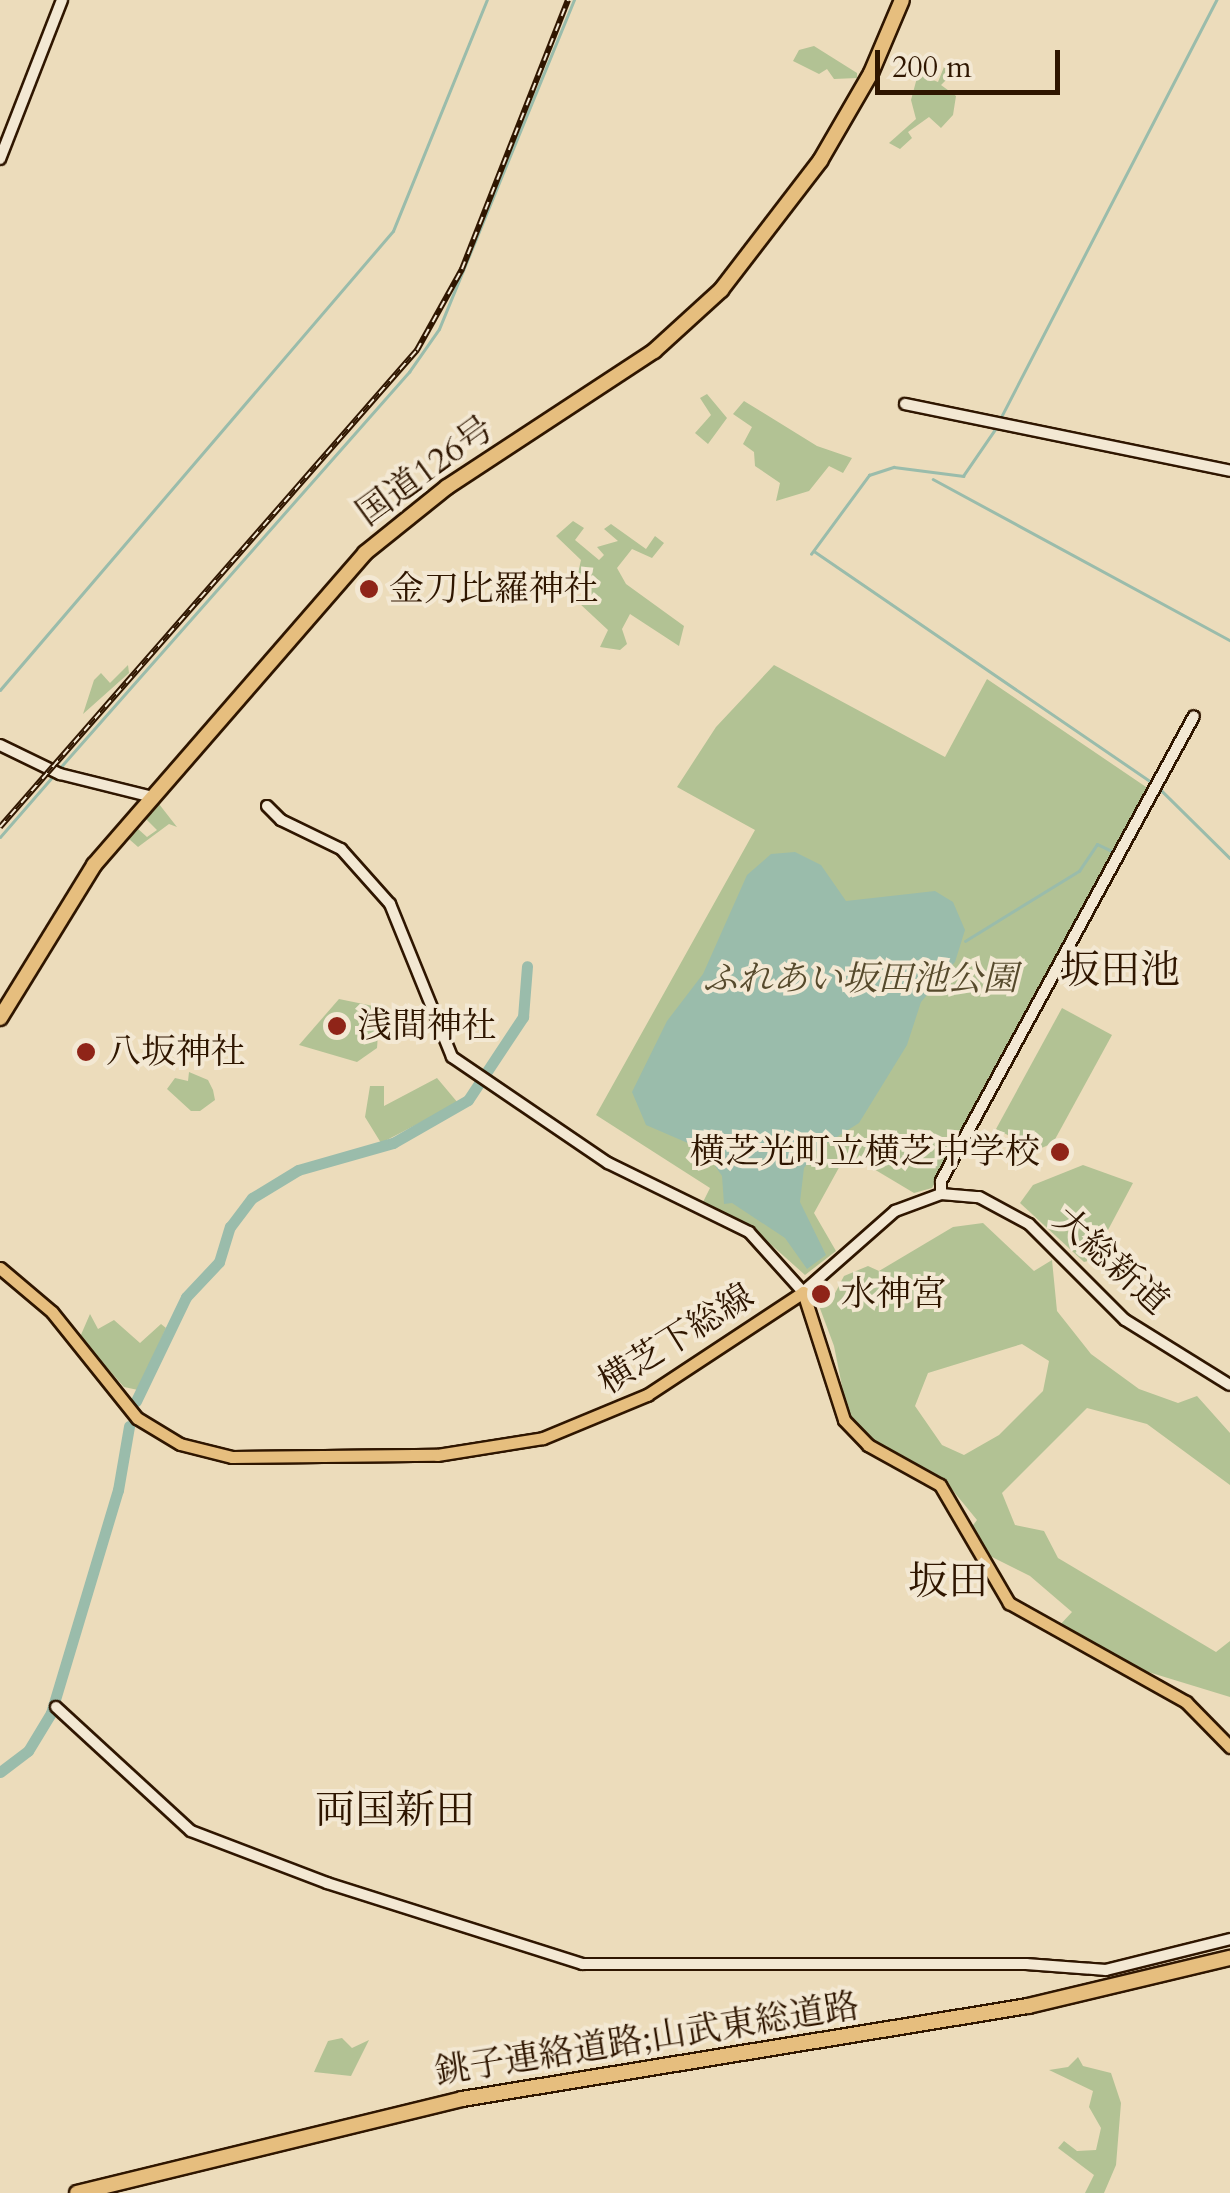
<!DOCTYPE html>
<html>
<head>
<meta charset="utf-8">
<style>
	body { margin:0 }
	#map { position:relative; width:1230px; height:2193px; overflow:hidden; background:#ecdcbb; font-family:Cardo,"Noto Serif JP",serif }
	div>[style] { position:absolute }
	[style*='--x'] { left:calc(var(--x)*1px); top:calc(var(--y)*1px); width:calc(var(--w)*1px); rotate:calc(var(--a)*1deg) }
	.green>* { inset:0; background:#b2c294 }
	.water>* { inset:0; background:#9abcab }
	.stream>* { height:2.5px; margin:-1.25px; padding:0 1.25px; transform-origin:1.25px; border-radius:1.25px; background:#9abcab }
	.river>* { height:11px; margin:-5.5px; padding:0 5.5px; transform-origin:5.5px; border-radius:5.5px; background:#9abcab }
	.roads { filter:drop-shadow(2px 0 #2f1600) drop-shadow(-2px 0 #2f1600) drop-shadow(0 2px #2f1600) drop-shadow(0 -2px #2f1600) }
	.secondary>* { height:10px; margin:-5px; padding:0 5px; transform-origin:5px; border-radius:5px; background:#f3e8d3 }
	.primary>* { height:11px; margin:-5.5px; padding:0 5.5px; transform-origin:5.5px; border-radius:5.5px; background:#e6be7e }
	.highway>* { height:14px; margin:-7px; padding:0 7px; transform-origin:7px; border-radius:7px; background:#e6be7e }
	.rail>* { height:6px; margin-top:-3px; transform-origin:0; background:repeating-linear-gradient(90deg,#f3e8d3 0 8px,#2f1600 0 16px); box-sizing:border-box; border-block:2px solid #2f1600 }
	.dots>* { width:28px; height:28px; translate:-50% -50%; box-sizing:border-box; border:5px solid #f3e8d3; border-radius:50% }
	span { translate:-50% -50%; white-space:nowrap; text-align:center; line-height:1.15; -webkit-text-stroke:8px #f3e8d3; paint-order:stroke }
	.street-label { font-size:35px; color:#2f1600 }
	.poi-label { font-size:35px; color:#2f1600 }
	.left { translate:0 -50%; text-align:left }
	.right { translate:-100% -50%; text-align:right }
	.park-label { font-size:35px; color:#564a2c; font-style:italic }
	.quarter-label { font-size:40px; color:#2f1600 }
	.scale { position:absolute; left:875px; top:50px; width:185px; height:45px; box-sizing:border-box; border:5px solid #2f1600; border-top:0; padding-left:12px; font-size:30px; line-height:35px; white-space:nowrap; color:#2f1600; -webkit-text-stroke:8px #f3e8d3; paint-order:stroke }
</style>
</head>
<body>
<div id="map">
	<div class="green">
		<i style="clip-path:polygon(814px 46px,857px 73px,857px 78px,834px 79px,827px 69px,819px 74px,793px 61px,799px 50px)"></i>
		<i style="clip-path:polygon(946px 62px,956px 70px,941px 85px,956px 96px,953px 115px,941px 128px,929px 117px,908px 132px,912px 138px,900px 149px,889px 143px,916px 119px,911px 100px,918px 74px,938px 82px)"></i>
		<i style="clip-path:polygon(707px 394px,727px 418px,708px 444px,695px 433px,711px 415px,700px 398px)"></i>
		<i style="clip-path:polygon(744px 401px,817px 446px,852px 458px,843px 473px,829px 466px,809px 491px,776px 501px,780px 483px,755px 466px,754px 452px,743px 444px,752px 427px,733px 414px)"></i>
		<i style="clip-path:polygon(573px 521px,584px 528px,575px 540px,599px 560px,604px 555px,597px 547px,618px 541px,604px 529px,611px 524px,646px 549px,655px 536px,664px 543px,652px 558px,632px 549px,617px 568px,626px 584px,684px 626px,679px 646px,630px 614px,622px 629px,627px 644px,620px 650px,600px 647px,608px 630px,579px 603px,593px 583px,585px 577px,576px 582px,581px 560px,556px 536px)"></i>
		<i style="clip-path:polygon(128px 665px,129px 673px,83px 714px,94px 680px,101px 673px,110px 683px)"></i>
		<i style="clip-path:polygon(774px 665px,945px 757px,987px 679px,1149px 789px,932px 1188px,914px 1193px,847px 1153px,814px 1213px,836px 1251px,805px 1275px,748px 1224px,703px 1202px,710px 1188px,596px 1115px,755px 830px,677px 787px,716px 727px)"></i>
		<i style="clip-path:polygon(159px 804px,177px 827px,169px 824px,138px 847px,129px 839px,137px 828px,147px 837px,157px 830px,146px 819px)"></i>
		<i style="clip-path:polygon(339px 999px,373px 1006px,379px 1021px,377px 1048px,357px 1062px,299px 1045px)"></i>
		<i style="clip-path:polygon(1062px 1008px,1112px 1035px,1053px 1143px,1037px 1150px,996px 1129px)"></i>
		<i style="clip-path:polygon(189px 1072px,208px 1080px,213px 1090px,215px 1100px,200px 1111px,191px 1111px,167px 1089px,175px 1078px,188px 1081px)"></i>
		<i style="clip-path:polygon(437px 1078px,458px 1103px,381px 1143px,365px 1117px,370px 1086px,384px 1086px,384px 1106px)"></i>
		<i style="clip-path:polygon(1083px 1165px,1133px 1183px,1092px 1260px,1084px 1262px,1020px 1203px,1033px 1185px)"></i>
		<i style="clip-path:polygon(evenodd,983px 1223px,1034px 1271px,1052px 1260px,1057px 1311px,1091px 1354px,1139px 1389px,1178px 1403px,1197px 1396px,1230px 1433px,1230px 1485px,1147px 1424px,1087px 1408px,1002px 1493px,1015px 1525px,1044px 1531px,1058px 1558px,1216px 1652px,1230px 1641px,1230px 1697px,1145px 1671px,1058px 1627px,1072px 1612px,1030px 1576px,982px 1552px,970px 1529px,977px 1520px,945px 1481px,871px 1442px,848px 1416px,834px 1346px,815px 1295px,820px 1287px,832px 1299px,844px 1276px,868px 1266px,879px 1271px,953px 1227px,983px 1223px,1022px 1344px,1049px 1361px,1043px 1391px,999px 1435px,964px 1455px,942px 1445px,915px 1406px,928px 1373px,1022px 1344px)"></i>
		<i style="clip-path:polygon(90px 1314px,98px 1329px,114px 1320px,140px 1343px,161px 1324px,166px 1328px,138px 1390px,124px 1387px,80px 1337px)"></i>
		<i style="clip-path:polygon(342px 2038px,352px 2048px,369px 2040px,351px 2076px,314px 2072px,328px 2041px)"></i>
		<i style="clip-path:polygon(1078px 2057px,1083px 2066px,1111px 2073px,1121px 2103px,1116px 2165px,1104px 2193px,1085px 2193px,1094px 2175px,1058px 2148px,1064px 2141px,1077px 2151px,1096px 2150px,1101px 2128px,1089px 2107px,1093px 2091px,1049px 2070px,1068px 2067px)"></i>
	</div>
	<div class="water">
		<i style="clip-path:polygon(795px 852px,821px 865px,846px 901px,935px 891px,953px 902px,965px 930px,955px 962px,921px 1002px,907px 1045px,859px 1123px,818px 1149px,804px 1168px,800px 1202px,826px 1255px,807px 1269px,785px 1238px,732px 1203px,724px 1204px,722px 1176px,704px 1150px,646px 1125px,632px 1092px,667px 1021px,703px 974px,747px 875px,771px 854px)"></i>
	</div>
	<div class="stream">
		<i style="--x:999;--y:421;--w:474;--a:-62.7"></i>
		<i style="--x:933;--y:479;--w:338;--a:28.5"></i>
		<i style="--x:814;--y:551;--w:412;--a:34.4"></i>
		<i style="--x:811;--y:554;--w:98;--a:-53.7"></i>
		<i style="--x:869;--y:475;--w:26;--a:-18"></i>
		<i style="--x:894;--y:467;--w:70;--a:7.4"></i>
		<i style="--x:963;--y:476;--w:58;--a:-55.5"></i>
		<i style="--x:0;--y:690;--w:604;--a:-49.43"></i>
		<i style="--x:393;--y:231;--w:249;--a:-67.9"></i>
		<i style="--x:58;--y:770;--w:531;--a:-48.59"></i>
		<i style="--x:409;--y:372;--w:52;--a:-55.1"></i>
		<i style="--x:439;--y:329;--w:356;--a:-67.7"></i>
		<i style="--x:1160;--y:789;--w:98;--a:44.6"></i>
		<i style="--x:0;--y:837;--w:81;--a:-49"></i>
		<i style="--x:965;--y:941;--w:134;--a:-31.6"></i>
		<i style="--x:1079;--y:871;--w:32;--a:-56"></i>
		<i style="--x:1097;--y:844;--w:17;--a:25"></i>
	</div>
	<div class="river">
		<i style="--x:136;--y:1401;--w:115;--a:-64.3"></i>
		<i style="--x:186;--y:1297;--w:48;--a:-46.7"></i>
		<i style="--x:219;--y:1262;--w:37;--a:-73"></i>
		<i style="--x:230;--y:1227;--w:36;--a:-53"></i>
		<i style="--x:252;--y:1198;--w:54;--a:-31.3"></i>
		<i style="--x:298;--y:1170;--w:99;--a:-15.9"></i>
		<i style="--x:393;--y:1143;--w:86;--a:-29.8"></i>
		<i style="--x:468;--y:1100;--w:100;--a:-56.5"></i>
		<i style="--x:523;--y:1017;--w:51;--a:-85.5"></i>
		<i style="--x:0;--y:1772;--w:35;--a:-37"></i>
		<i style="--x:28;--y:1751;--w:44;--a:-58.8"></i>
		<i style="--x:51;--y:1713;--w:233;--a:-73.3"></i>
		<i style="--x:118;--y:1490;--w:65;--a:-80.2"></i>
	</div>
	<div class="roads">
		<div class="secondary">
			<i style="--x:0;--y:159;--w:171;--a:-68.7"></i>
			<i style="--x:905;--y:404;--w:332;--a:11.6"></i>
			<i style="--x:0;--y:745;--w:67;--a:25.8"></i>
			<i style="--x:60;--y:774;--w:96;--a:13.9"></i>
			<i style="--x:267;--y:806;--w:20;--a:45"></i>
			<i style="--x:281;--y:820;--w:67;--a:25.8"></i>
			<i style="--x:341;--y:849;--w:74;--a:48.3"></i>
			<i style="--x:390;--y:904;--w:165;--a:67.9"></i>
			<i style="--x:452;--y:1057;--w:189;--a:34.2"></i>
			<i style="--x:608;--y:1163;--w:157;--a:26.1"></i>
			<i style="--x:749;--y:1232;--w:81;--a:48"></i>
			<i style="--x:803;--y:1292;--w:123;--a:-41.4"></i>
			<i style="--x:895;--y:1211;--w:49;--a:-20.3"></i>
			<i style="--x:941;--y:1194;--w:38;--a:5"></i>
			<i style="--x:979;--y:1197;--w:57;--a:28.4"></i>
			<i style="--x:1029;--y:1224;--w:136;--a:45"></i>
			<i style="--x:1125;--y:1320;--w:123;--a:31.8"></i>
			<i style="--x:941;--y:1194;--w:13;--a:-90"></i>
			<i style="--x:941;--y:1181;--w:529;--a:-61.45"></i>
			<i style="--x:56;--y:1707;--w:183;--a:42.6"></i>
			<i style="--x:191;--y:1831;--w:146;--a:20.9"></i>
			<i style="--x:327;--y:1883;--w:268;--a:17.6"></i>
			<i style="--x:582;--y:1964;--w:444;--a:0"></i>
			<i style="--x:1026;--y:1964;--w:80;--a:4.3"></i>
			<i style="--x:1106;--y:1970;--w:128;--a:-14"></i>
		</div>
		<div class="primary">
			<i style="--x:0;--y:1268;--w:68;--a:40.2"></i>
			<i style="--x:52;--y:1312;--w:136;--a:51.3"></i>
			<i style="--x:137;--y:1418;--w:50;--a:31.2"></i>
			<i style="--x:180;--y:1444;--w:54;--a:14"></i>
			<i style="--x:232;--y:1457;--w:205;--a:-0.6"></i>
			<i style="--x:437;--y:1455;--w:107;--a:-9.1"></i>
			<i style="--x:543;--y:1438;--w:113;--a:-22.5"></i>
			<i style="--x:647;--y:1395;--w:187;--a:-33.4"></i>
			<i style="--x:803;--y:1292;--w:134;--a:72.2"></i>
			<i style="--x:844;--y:1420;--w:35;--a:46"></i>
			<i style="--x:868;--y:1445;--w:82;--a:29.1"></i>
			<i style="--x:940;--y:1485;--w:137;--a:59.7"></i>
			<i style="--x:1009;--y:1603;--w:203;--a:29.2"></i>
			<i style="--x:1186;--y:1702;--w:63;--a:45.6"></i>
		</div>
		<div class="highway">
			<i style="--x:0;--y:1018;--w:180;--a:-58.4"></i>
			<i style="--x:94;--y:865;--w:413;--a:-49"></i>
			<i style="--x:365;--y:553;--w:105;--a:-38.8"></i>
			<i style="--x:447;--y:487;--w:248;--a:-33.3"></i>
			<i style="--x:654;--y:351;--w:91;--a:-42.3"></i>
			<i style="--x:721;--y:290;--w:163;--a:-52.5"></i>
			<i style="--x:820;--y:161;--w:102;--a:-59.9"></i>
			<i style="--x:871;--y:73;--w:79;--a:-67"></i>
			<i style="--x:77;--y:2193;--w:396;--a:-13.7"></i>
			<i style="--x:462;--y:2099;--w:574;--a:-9.33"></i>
			<i style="--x:1028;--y:2006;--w:208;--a:-13.4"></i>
		</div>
	</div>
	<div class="rail">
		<i style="--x:0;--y:827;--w:634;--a:-48.84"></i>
		<i style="--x:417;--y:350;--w:93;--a:-60.9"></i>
		<i style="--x:462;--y:269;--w:289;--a:-68.5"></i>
	</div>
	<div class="dots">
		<i style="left:369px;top:589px;background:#8f2418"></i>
		<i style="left:337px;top:1026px;background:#8f2418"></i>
		<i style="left:86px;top:1052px;background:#8f2418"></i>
		<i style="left:1060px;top:1152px;background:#8f2418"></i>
		<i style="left:821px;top:1294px;background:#8f2418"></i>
	</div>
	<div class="street-label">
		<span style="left:425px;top:471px;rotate:-36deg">国道126号</span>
		<span style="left:1111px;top:1261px;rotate:42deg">大総新道</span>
		<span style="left:676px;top:1339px;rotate:-32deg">横芝下総線</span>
		<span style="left:647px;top:2039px;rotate:-9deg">銚子連絡道路;山武東総道路</span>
	</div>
	<div class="poi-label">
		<span class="left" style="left:389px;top:589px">金刀比羅神社</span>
		<span class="left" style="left:357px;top:1026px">浅間神社</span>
		<span class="left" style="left:106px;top:1052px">八坂神社</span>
		<span class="right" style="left:1040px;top:1152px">横芝光町立横芝中学校</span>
		<span class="left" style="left:841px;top:1294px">水神宮</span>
	</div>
	<div class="park-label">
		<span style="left:860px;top:979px">ふれあい坂田池公園</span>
	</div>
	<div class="quarter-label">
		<span style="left:1120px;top:971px">坂田池</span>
		<span style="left:948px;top:1582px">坂田</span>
		<span style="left:395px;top:1811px">両国新田</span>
	</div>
	<div class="scale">200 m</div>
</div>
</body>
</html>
